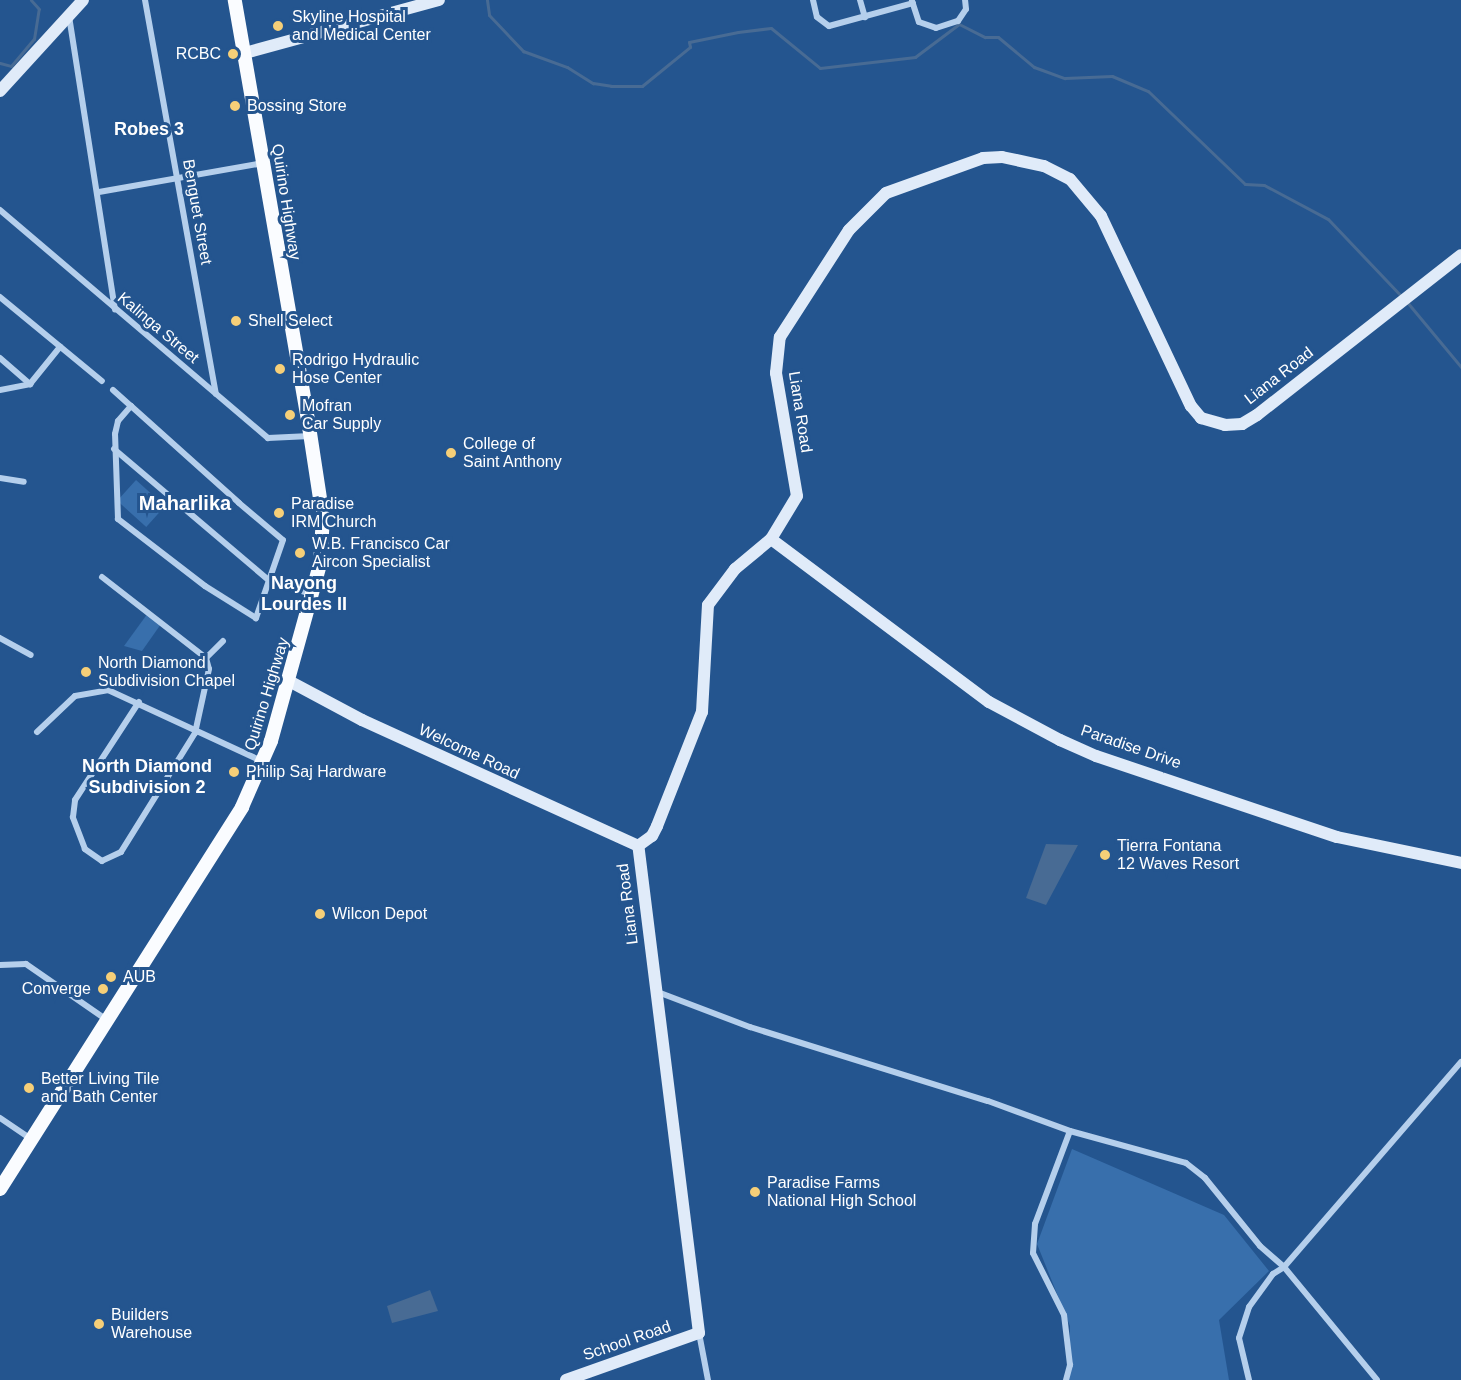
<!DOCTYPE html>
<html>
<head>
<meta charset="utf-8">
<style>
	body { margin:0 }
	#map { position:relative; width:1461px; height:1380px; overflow:hidden; background:#24558f; font-family:Arial,sans-serif }
	div>[style] { position:absolute }
	[style*='--x'] { left:calc(var(--x)*1px); top:calc(var(--y)*1px); width:calc(var(--w)*1px); rotate:calc(var(--a)*1deg) }
	.green>* { inset:0; background:#386fac; transform-origin:0 0 }
	.water>* { inset:0; background:#486b94 }
	.stream>* { height:3px; margin:-1.5px; padding:0 1.5px; transform-origin:1.5px; border-radius:1.5px; background:#486b94 }
	.street>* { height:6px; margin:-3px; padding:0 3px; transform-origin:3px; border-radius:3px; background:#b5cfec }
	.secondary>* { height:12px; margin:-6px; padding:0 6px; transform-origin:6px; border-radius:6px; background:#e0ebf9 }
	.primary>* { height:14px; margin:-7px; padding:0 7px; transform-origin:7px; border-radius:7px; background:#fafcff }
	.dots>* { width:16px; height:16px; translate:-50% -50%; box-sizing:border-box; border:3px solid #24558f; border-radius:50% }
	span { translate:-50% -50%; white-space:nowrap; text-align:center; line-height:1.15; -webkit-text-stroke:6px #24558f; paint-order:stroke }
	.poi-label { font-size:16px; color:#fff }
	.left { translate:0 -50%; text-align:left }
	.right { translate:-100% -50%; text-align:right }
	.street-label { font-size:16px; color:#fff }
	.neighbourhood-label { font-size:18px; color:#fff; font-weight:700 }
	.quarter-label { font-size:20px; color:#fff; font-weight:700 }
</style>
</head>
<body>
<div id="map">
	<div class="green">
		<i style="left:136px;top:480px;width:39px;height:28px;rotate:42deg"></i>
		<i style="clip-path:polygon(148px 613px,161px 624px,142px 651px,124px 646px)"></i>
		<i style="clip-path:polygon(1072px 1149px,1224px 1215px,1269px 1271px,1219px 1320px,1229px 1380px,1068px 1380px,1070px 1326px,1037px 1244px)"></i>
	</div>
	<div class="water">
		<i style="clip-path:polygon(1046px 844px,1078px 845px,1046px 905px,1026px 898px)"></i>
		<i style="clip-path:polygon(430px 1290px,438px 1311px,392px 1323px,387px 1306px)"></i>
	</div>
	<div class="stream">
		<i style="--x:487;--y:0;--w:15;--a:82"></i>
		<i style="--x:489;--y:15;--w:50;--a:46.6"></i>
		<i style="--x:523;--y:51;--w:47;--a:20"></i>
		<i style="--x:567;--y:67;--w:31;--a:32"></i>
		<i style="--x:593;--y:83;--w:18;--a:9"></i>
		<i style="--x:611;--y:86;--w:31;--a:0"></i>
		<i style="--x:642;--y:86;--w:62;--a:-39.1"></i>
		<i style="--x:690;--y:47;--w:5;--a:-101"></i>
		<i style="--x:689;--y:42;--w:50;--a:-11.5"></i>
		<i style="--x:738;--y:32;--w:33;--a:-7"></i>
		<i style="--x:771;--y:28;--w:63;--a:39.2"></i>
		<i style="--x:820;--y:68;--w:96;--a:-6.6"></i>
		<i style="--x:915;--y:57;--w:55;--a:-36.9"></i>
		<i style="--x:959;--y:24;--w:29;--a:27"></i>
		<i style="--x:985;--y:37;--w:13;--a:0"></i>
		<i style="--x:998;--y:37;--w:47;--a:39.8"></i>
		<i style="--x:1034;--y:67;--w:33;--a:20"></i>
		<i style="--x:1065;--y:78;--w:47;--a:-2.4"></i>
		<i style="--x:1112;--y:76;--w:39;--a:23"></i>
		<i style="--x:1148;--y:91;--w:134;--a:43.8"></i>
		<i style="--x:1245;--y:184;--w:19;--a:3"></i>
		<i style="--x:1264;--y:185;--w:72;--a:28"></i>
		<i style="--x:1328;--y:219;--w:108;--a:46.5"></i>
		<i style="--x:0;--y:63;--w:11;--a:15"></i>
		<i style="--x:11;--y:66;--w:35;--a:-50"></i>
		<i style="--x:34;--y:39;--w:30;--a:-81"></i>
		<i style="--x:39;--y:9;--w:12;--a:-132"></i>
		<i style="--x:1407;--y:302;--w:85;--a:50.3"></i>
	</div>
	<div class="street">
		<i style="--x:145;--y:0;--w:400;--a:79.8"></i>
		<i style="--x:813;--y:0;--w:17;--a:77"></i>
		<i style="--x:817;--y:17;--w:15;--a:37"></i>
		<i style="--x:829;--y:26;--w:87;--a:-15.3"></i>
		<i style="--x:860;--y:0;--w:18;--a:74"></i>
		<i style="--x:912;--y:1;--w:22;--a:72"></i>
		<i style="--x:919;--y:22;--w:18;--a:19"></i>
		<i style="--x:936;--y:28;--w:23;--a:-18"></i>
		<i style="--x:958;--y:21;--w:14;--a:-56"></i>
		<i style="--x:966;--y:9;--w:9;--a:-96"></i>
		<i style="--x:69;--y:16;--w:297;--a:81.1"></i>
		<i style="--x:99;--y:192;--w:167;--a:-10"></i>
		<i style="--x:0;--y:210;--w:352;--a:40.4"></i>
		<i style="--x:268;--y:438;--w:42;--a:-2.7"></i>
		<i style="--x:0;--y:297;--w:132;--a:39.5"></i>
		<i style="--x:0;--y:358;--w:40;--a:41"></i>
		<i style="--x:0;--y:390;--w:31;--a:-11"></i>
		<i style="--x:30;--y:384;--w:48;--a:-51"></i>
		<i style="--x:113;--y:390;--w:24;--a:42"></i>
		<i style="--x:131;--y:406;--w:145;--a:41.9"></i>
		<i style="--x:239;--y:503;--w:57;--a:40.1"></i>
		<i style="--x:283;--y:540;--w:83;--a:109.1"></i>
		<i style="--x:256;--y:618;--w:60;--a:-147.9"></i>
		<i style="--x:205;--y:586;--w:110;--a:-142.4"></i>
		<i style="--x:118;--y:519;--w:85;--a:-92"></i>
		<i style="--x:115;--y:434;--w:13;--a:-77"></i>
		<i style="--x:118;--y:421;--w:20;--a:-49"></i>
		<i style="--x:114;--y:449;--w:206;--a:40.3"></i>
		<i style="--x:271;--y:582;--w:43;--a:16.3"></i>
		<i style="--x:0;--y:478;--w:24;--a:9"></i>
		<i style="--x:102;--y:577;--w:132;--a:37.9"></i>
		<i style="--x:206;--y:658;--w:11;--a:75"></i>
		<i style="--x:209;--y:669;--w:66;--a:102.3"></i>
		<i style="--x:195;--y:733;--w:140;--a:121.9"></i>
		<i style="--x:121;--y:852;--w:21;--a:155"></i>
		<i style="--x:102;--y:861;--w:21;--a:-145"></i>
		<i style="--x:85;--y:849;--w:34;--a:-111"></i>
		<i style="--x:73;--y:817;--w:17;--a:-83"></i>
		<i style="--x:75;--y:800;--w:117;--a:-56.9"></i>
		<i style="--x:0;--y:638;--w:35;--a:29"></i>
		<i style="--x:206;--y:658;--w:24;--a:-45"></i>
		<i style="--x:37;--y:732;--w:52;--a:-43.5"></i>
		<i style="--x:75;--y:696;--w:34;--a:-10"></i>
		<i style="--x:108;--y:690;--w:170;--a:24.8"></i>
		<i style="--x:0;--y:965;--w:26;--a:-2"></i>
		<i style="--x:26;--y:964;--w:98;--a:34.7"></i>
		<i style="--x:655;--y:991;--w:102;--a:20.8"></i>
		<i style="--x:750;--y:1027;--w:249;--a:17.3"></i>
		<i style="--x:988;--y:1101;--w:87;--a:20.1"></i>
		<i style="--x:1070;--y:1131;--w:120;--a:15.4"></i>
		<i style="--x:1186;--y:1163;--w:24;--a:38"></i>
		<i style="--x:1205;--y:1178;--w:87;--a:51"></i>
		<i style="--x:1260;--y:1246;--w:32;--a:41"></i>
		<i style="--x:1284;--y:1267;--w:146;--a:50.5"></i>
		<i style="--x:0;--y:1118;--w:37;--a:34"></i>
		<i style="--x:699;--y:1333;--w:48;--a:79.2"></i>
		<i style="--x:1066;--y:1380;--w:16;--a:-75"></i>
		<i style="--x:1070;--y:1365;--w:50;--a:-96.8"></i>
		<i style="--x:1064;--y:1315;--w:69;--a:-116.6"></i>
		<i style="--x:1033;--y:1253;--w:29;--a:-86"></i>
		<i style="--x:1035;--y:1224;--w:99;--a:-69.4"></i>
		<i style="--x:1249;--y:1380;--w:43;--a:-103.4"></i>
		<i style="--x:1239;--y:1338;--w:33;--a:-72"></i>
		<i style="--x:1249;--y:1307;--w:41;--a:-54"></i>
		<i style="--x:1273;--y:1274;--w:13;--a:-32"></i>
		<i style="--x:1284;--y:1267;--w:271;--a:-49.2"></i>
	</div>
	<div class="secondary">
		<i style="--x:245;--y:53;--w:201;--a:-15.3"></i>
		<i style="--x:0;--y:91;--w:123;--a:-47.6"></i>
		<i style="--x:771;--y:539;--w:272;--a:36.8"></i>
		<i style="--x:989;--y:702;--w:81;--a:28.2"></i>
		<i style="--x:1060;--y:740;--w:39;--a:24"></i>
		<i style="--x:1096;--y:756;--w:254;--a:18.6"></i>
		<i style="--x:1337;--y:837;--w:127;--a:11.8"></i>
		<i style="--x:289;--y:681;--w:83;--a:28.1"></i>
		<i style="--x:362;--y:720;--w:303;--a:24.5"></i>
		<i style="--x:638;--y:846;--w:17;--a:-36"></i>
		<i style="--x:652;--y:836;--w:11;--a:-63"></i>
		<i style="--x:657;--y:826;--w:123;--a:-68.5"></i>
		<i style="--x:702;--y:712;--w:107;--a:-86.8"></i>
		<i style="--x:708;--y:605;--w:45;--a:-53.1"></i>
		<i style="--x:735;--y:569;--w:47;--a:-39.8"></i>
		<i style="--x:771;--y:539;--w:50;--a:-58.8"></i>
		<i style="--x:797;--y:496;--w:125;--a:-99.7"></i>
		<i style="--x:776;--y:373;--w:36;--a:-84"></i>
		<i style="--x:780;--y:337;--w:127;--a:-57.2"></i>
		<i style="--x:849;--y:230;--w:52;--a:-45"></i>
		<i style="--x:886;--y:193;--w:103;--a:-19.8"></i>
		<i style="--x:983;--y:158;--w:19;--a:-3"></i>
		<i style="--x:1002;--y:157;--w:43;--a:12.1"></i>
		<i style="--x:1044;--y:166;--w:29;--a:27"></i>
		<i style="--x:1070;--y:179;--w:48;--a:50"></i>
		<i style="--x:1101;--y:216;--w:210;--a:64.7"></i>
		<i style="--x:1191;--y:406;--w:16;--a:50"></i>
		<i style="--x:1201;--y:418;--w:25;--a:16"></i>
		<i style="--x:1225;--y:425;--w:17;--a:-3"></i>
		<i style="--x:1242;--y:424;--w:17;--a:-31"></i>
		<i style="--x:1257;--y:415;--w:259;--a:-38.1"></i>
		<i style="--x:566;--y:1380;--w:141;--a:-19.5"></i>
		<i style="--x:699;--y:1333;--w:491;--a:-97.1"></i>
	</div>
	<div class="primary">
		<i style="--x:0;--y:1189;--w:452;--a:-57.6"></i>
		<i style="--x:242;--y:807;--w:72;--a:-66.3"></i>
		<i style="--x:271;--y:741;--w:184;--a:-74.5"></i>
		<i style="--x:320;--y:564;--w:46;--a:-86.3"></i>
		<i style="--x:323;--y:518;--w:99;--a:-98.7"></i>
		<i style="--x:308;--y:420;--w:426;--a:-99.9"></i>
	</div>
	<div class="dots">
		<i style="left:278px;top:26px;background:#f6cf78"></i>
		<i style="left:233px;top:54px;background:#f6cf78"></i>
		<i style="left:235px;top:106px;background:#f6cf78"></i>
		<i style="left:236px;top:321px;background:#f6cf78"></i>
		<i style="left:280px;top:369px;background:#f6cf78"></i>
		<i style="left:290px;top:415px;background:#f6cf78"></i>
		<i style="left:451px;top:453px;background:#f6cf78"></i>
		<i style="left:279px;top:513px;background:#f6cf78"></i>
		<i style="left:300px;top:553px;background:#f6cf78"></i>
		<i style="left:86px;top:672px;background:#f6cf78"></i>
		<i style="left:234px;top:772px;background:#f6cf78"></i>
		<i style="left:1105px;top:855px;background:#f6cf78"></i>
		<i style="left:320px;top:914px;background:#f6cf78"></i>
		<i style="left:111px;top:977px;background:#f6cf78"></i>
		<i style="left:103px;top:989px;background:#f6cf78"></i>
		<i style="left:29px;top:1088px;background:#f6cf78"></i>
		<i style="left:755px;top:1192px;background:#f6cf78"></i>
		<i style="left:99px;top:1324px;background:#f6cf78"></i>
	</div>
	<div class="poi-label">
		<span class="left" style="left:292px;top:26px">Skyline Hospital<br>and Medical Center</span>
		<span class="right" style="left:221px;top:54px">RCBC</span>
		<span class="left" style="left:247px;top:106px">Bossing Store</span>
		<span class="left" style="left:248px;top:321px">Shell Select</span>
		<span class="left" style="left:292px;top:369px">Rodrigo Hydraulic<br>Hose Center</span>
		<span class="left" style="left:302px;top:415px">Mofran<br>Car Supply</span>
		<span class="left" style="left:463px;top:453px">College of<br>Saint Anthony</span>
		<span class="left" style="left:291px;top:513px">Paradise<br>IRM Church</span>
		<span class="left" style="left:312px;top:553px">W.B. Francisco Car<br>Aircon Specialist</span>
		<span class="left" style="left:98px;top:672px">North Diamond<br>Subdivision Chapel</span>
		<span class="left" style="left:246px;top:772px">Philip Saj Hardware</span>
		<span class="left" style="left:1117px;top:855px">Tierra Fontana<br>12 Waves Resort</span>
		<span class="left" style="left:332px;top:914px">Wilcon Depot</span>
		<span class="left" style="left:123px;top:977px">AUB</span>
		<span class="right" style="left:91px;top:989px">Converge</span>
		<span class="left" style="left:41px;top:1088px">Better Living Tile<br>and Bath Center</span>
		<span class="left" style="left:767px;top:1192px">Paradise Farms<br>National High School</span>
		<span class="left" style="left:111px;top:1324px">Builders<br>Warehouse</span>
	</div>
	<div class="street-label">
		<span style="left:286px;top:202px;rotate:81deg">Quirino Highway</span>
		<span style="left:197px;top:212px;rotate:80deg">Benguet Street</span>
		<span style="left:158px;top:328px;rotate:40deg">Kalinga Street</span>
		<span style="left:1279px;top:376px;rotate:-38deg">Liana Road</span>
		<span style="left:800px;top:412px;rotate:81deg">Liana Road</span>
		<span style="left:267px;top:694px;rotate:-73deg">Quirino Highway</span>
		<span style="left:1131px;top:747px;rotate:19deg">Paradise Drive</span>
		<span style="left:469px;top:752px;rotate:25deg">Welcome Road</span>
		<span style="left:628px;top:904px;rotate:-97deg">Liana Road</span>
		<span style="left:627px;top:1341px;rotate:-19deg">School Road</span>
	</div>
	<div class="neighbourhood-label">
		<span style="left:149px;top:129px">Robes 3</span>
		<span style="left:304px;top:594px">Nayong<br>Lourdes II</span>
		<span style="left:147px;top:777px">North Diamond<br>Subdivision 2</span>
	</div>
	<div class="quarter-label">
		<span style="left:185px;top:503px">Maharlika</span>
	</div>
</div>
</body>
</html>
